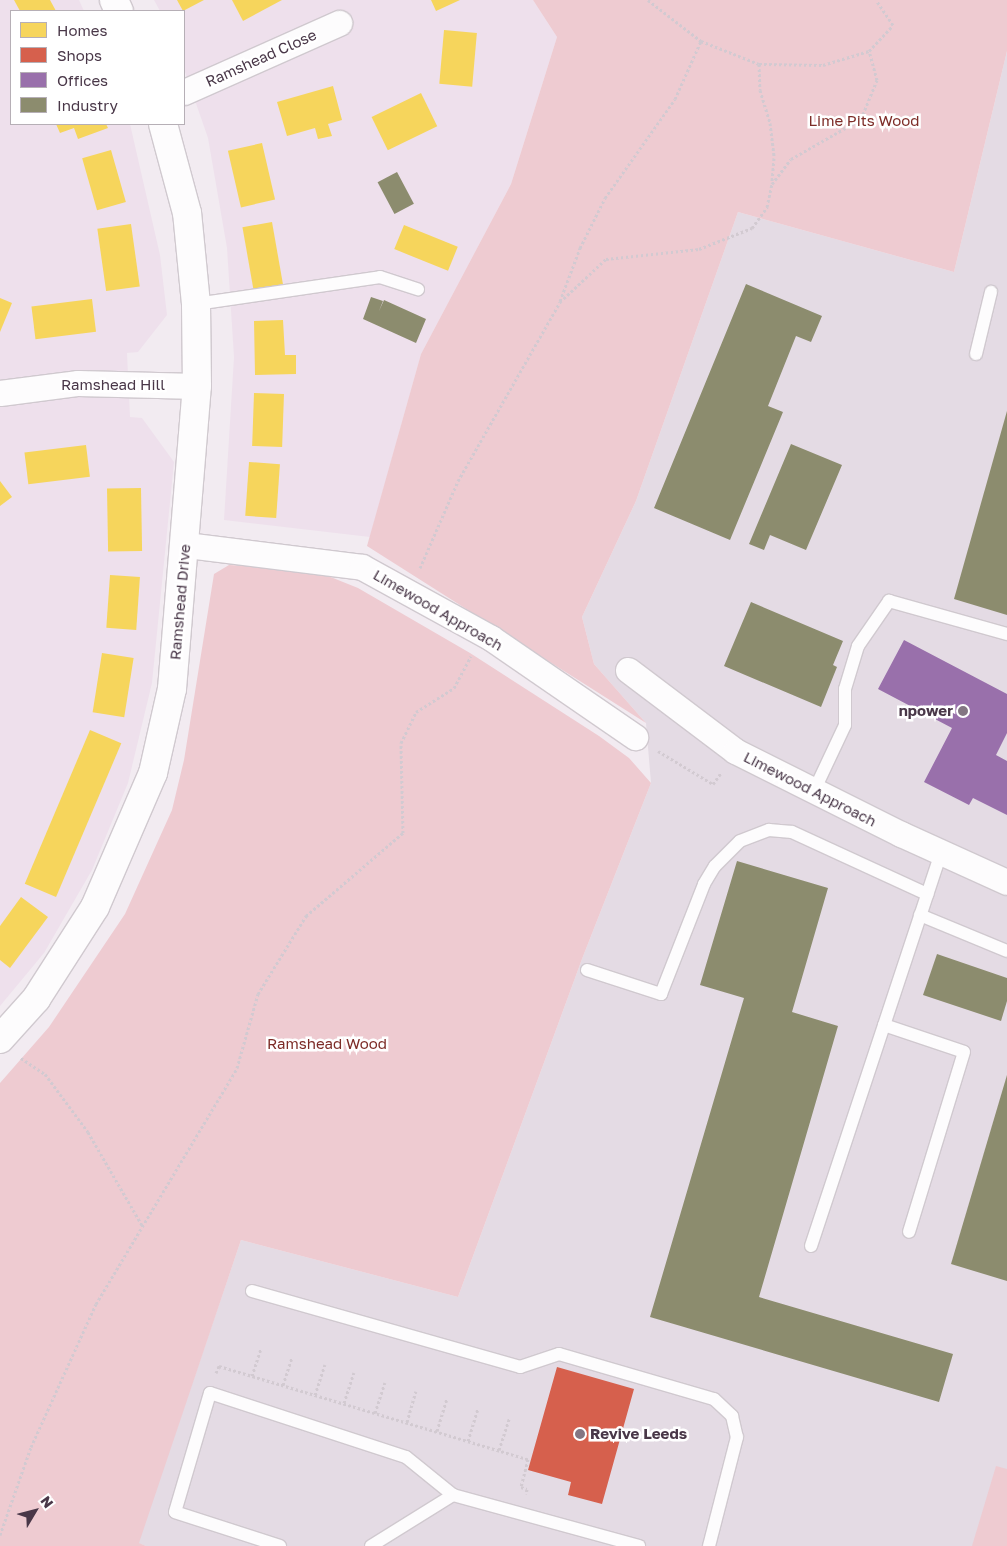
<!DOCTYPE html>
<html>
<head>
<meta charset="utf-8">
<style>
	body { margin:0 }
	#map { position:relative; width:1007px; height:1546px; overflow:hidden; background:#f2ebf1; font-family:"Golos Text",sans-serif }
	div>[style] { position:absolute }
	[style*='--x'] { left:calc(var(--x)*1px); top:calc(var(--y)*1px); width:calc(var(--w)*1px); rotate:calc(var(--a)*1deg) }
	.residential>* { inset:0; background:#eee0ec }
	.industrial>* { inset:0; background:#e4dbe4 }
	.green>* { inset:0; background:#eecbd1 }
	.homes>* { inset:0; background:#f6d55c; transform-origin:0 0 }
	.shops>* { inset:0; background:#d6604d }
	.offices>* { inset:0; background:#9970ab }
	.industry>* { inset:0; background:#8c8c6e; transform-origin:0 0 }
	.path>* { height:3px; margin-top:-1.5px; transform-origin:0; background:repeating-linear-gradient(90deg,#d2cad1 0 2.5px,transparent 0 5px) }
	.roads { filter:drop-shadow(1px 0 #d0c9cf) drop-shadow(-1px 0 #d0c9cf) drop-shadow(0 1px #d0c9cf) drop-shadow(0 -1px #d0c9cf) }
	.service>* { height:12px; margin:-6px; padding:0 6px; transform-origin:6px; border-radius:6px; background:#fdfcfd }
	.minor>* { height:25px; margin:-12.5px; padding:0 12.5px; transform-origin:12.5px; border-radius:12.5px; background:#fdfcfd }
	.tertiary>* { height:28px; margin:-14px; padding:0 14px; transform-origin:14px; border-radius:14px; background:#fdfcfd }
	.dots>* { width:14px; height:14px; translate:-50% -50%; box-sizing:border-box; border:2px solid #fff; border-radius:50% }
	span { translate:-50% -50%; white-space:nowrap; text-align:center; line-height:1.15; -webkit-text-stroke:5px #fff; paint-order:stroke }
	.street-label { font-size:15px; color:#493748 }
	.park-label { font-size:15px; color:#7d2c27 }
	.poi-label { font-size:15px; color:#493748; font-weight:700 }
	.right { translate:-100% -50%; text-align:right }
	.left { translate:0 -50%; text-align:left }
	.legend { position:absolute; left:10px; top:10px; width:175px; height:115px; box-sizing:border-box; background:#fff; border:1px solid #b6afb6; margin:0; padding:6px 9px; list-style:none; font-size:15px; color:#493748 }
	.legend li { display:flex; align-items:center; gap:10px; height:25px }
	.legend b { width:25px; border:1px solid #b6afb6 }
	.north { position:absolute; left:10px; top:1486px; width:50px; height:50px; -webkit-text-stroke:4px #fff; paint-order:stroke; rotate:53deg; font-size:14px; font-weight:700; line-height:20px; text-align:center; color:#493748 }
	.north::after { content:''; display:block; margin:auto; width:18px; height:22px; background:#493748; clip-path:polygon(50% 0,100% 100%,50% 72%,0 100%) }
</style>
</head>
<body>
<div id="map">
	<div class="residential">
		<i style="clip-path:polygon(0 0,79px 0,84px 11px,11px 11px,11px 124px,130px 124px,160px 255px,167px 315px,138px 352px,127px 353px,130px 417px,142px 418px,174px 462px,152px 683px,128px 783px,92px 870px,44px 953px,0 1006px)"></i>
		<i style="clip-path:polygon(154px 0,533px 0,557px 37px,511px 184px,421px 354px,370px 537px,224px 520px,234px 357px,227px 248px,208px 138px,184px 69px,184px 11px,160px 11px)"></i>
	</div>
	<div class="industrial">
		<i style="clip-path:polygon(1007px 51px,1007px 1546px,146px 1546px,138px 1543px,241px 1240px,458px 1297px,582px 959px,651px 783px,646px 723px,594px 664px,582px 617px,636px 501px,738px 212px,954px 272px)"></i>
	</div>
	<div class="green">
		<i style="clip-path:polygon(533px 0,1007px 0,1007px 51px,954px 272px,738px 212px,636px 501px,582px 617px,594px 664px,646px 723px,367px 546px,421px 354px,511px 184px,557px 37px)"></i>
		<i style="clip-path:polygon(229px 565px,313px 570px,358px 588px,470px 653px,599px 736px,629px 758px,651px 783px,582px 959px,458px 1297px,241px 1240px,139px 1543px,146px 1546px,0 1546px,0 1083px,49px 1027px,125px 914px,172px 810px,184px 760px,214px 574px)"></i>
		<i style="clip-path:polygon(996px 1466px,1007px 1469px,1007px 1546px,972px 1546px)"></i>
	</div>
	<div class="homes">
		<i style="clip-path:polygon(14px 0,50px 0,56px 11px,20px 11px)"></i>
		<i style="clip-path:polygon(177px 0,204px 0,183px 11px)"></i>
		<i style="clip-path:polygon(232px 0,282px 0,243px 21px)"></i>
		<i style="clip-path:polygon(431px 0,460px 0,436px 11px)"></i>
		<i style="left:444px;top:30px;width:33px;height:54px;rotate:5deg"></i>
		<i style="clip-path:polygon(333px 86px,342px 120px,328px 124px,332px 136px,318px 139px,315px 128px,287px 136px,277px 102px)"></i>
		<i style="left:421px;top:93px;width:37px;height:55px;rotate:64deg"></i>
		<i style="clip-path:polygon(56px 124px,106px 124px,108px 128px,78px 139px,74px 128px,60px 133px)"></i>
		<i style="left:262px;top:143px;width:58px;height:35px;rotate:77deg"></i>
		<i style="left:111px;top:150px;width:54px;height:30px;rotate:74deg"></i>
		<i style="left:272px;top:222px;width:65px;height:30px;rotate:80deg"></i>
		<i style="left:131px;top:224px;width:63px;height:34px;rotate:82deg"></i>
		<i style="left:404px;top:225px;width:58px;height:26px;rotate:22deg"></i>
		<i style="clip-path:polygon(0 298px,12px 303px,0 332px)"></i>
		<i style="left:92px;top:299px;width:33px;height:61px;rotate:83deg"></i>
		<i style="clip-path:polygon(283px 320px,285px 355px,296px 355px,296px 374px,255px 375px,254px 321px)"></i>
		<i style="left:254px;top:393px;width:30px;height:53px;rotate:2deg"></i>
		<i style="left:86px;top:445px;width:32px;height:62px;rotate:83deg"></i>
		<i style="left:249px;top:462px;width:31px;height:54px;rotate:4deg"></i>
		<i style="clip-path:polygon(0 481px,12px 497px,0 506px)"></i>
		<i style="left:141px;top:488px;width:63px;height:34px;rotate:89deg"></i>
		<i style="left:110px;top:575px;width:30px;height:53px;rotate:4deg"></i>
		<i style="left:102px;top:653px;width:32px;height:60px;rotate:9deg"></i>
		<i style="left:90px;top:730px;width:34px;height:167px;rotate:23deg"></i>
		<i style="clip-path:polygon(21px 897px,48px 917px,10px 968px,0 960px,0 926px)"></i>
	</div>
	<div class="shops">
		<i style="clip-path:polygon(557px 1367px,634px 1389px,602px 1504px,568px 1495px,571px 1482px,528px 1470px)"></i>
	</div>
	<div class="offices">
		<i style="clip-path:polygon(904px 640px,1007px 694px,1007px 733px,996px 755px,1007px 761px,1007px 815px,973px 798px,969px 805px,924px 782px,952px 728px,878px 689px)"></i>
	</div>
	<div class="industry">
		<i style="left:397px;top:172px;width:36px;height:22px;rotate:62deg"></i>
		<i style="clip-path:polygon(746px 284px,822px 316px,811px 342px,796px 336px,768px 406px,783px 412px,730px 540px,654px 508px)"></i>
		<i style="clip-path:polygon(371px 297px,383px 301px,379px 311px,384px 300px,426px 319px,416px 343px,363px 319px)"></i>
		<i style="clip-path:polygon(1007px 411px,1007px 615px,954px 599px)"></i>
		<i style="clip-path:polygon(791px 444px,842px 465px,806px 550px,770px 535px,764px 550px,749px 544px)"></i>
		<i style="clip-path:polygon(751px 602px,843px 641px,833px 665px,837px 667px,821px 707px,724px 666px)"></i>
		<i style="clip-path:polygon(737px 861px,828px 888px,792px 1012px,838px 1026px,759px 1297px,953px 1354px,939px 1402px,650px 1317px,744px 998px,700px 985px)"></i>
		<i style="clip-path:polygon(937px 954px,1007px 978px,1007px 1001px,1001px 1021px,923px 995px)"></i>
		<i style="clip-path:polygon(1007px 1075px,1007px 1281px,951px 1264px)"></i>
	</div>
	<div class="path">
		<i style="--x:648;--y:0;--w:67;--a:37.7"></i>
		<i style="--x:701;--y:41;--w:62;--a:21.6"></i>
		<i style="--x:759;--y:64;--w:64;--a:0.9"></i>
		<i style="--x:823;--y:65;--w:48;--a:-16.9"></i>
		<i style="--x:869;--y:51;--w:35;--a:-47"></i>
		<i style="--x:893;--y:25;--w:30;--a:-124"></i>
		<i style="--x:759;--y:64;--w:26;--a:88"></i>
		<i style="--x:760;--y:90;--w:34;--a:73"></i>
		<i style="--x:770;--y:123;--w:35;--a:83"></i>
		<i style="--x:774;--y:158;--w:25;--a:95"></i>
		<i style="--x:560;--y:301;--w:57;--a:-69.3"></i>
		<i style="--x:580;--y:248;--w:56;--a:-63.4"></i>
		<i style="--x:605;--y:198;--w:121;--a:-54.7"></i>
		<i style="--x:675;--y:99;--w:64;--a:-65.9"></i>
		<i style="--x:420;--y:568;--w:95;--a:-66.4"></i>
		<i style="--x:458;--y:481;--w:206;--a:-60.3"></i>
		<i style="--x:560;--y:302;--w:63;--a:-43.1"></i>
		<i style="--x:606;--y:259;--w:94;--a:-6.1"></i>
		<i style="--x:699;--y:249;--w:57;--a:-21.6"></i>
		<i style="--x:752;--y:228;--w:26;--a:-54"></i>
		<i style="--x:767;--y:207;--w:24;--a:-78"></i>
		<i style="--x:772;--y:184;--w:31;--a:-53"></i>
		<i style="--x:791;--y:159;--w:81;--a:-29.7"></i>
		<i style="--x:861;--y:119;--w:42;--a:-67.7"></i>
		<i style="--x:877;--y:80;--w:30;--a:-105"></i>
		<i style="--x:658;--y:751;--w:64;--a:31"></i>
		<i style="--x:713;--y:784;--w:14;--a:-54"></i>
		<i style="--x:21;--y:1058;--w:29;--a:34"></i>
		<i style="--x:45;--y:1074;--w:72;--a:53.4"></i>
		<i style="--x:88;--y:1132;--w:108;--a:59.9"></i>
		<i style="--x:216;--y:1373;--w:8;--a:-67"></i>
		<i style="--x:219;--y:1366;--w:323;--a:16.8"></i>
		<i style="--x:528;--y:1459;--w:29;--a:104"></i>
		<i style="--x:521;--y:1487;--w:6;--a:18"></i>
		<i style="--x:527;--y:1489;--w:5;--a:101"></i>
		<i style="--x:252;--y:1376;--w:28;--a:-72"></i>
		<i style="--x:283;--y:1385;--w:28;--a:-72"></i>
		<i style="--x:315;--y:1395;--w:32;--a:-72"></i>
		<i style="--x:344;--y:1403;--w:32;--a:-72"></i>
		<i style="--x:375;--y:1413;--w:32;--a:-72"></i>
		<i style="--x:407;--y:1422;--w:32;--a:-74"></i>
		<i style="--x:437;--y:1431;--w:34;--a:-73"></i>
		<i style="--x:468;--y:1441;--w:34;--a:-73"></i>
		<i style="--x:499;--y:1450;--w:33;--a:-72"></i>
		<i style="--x:0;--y:1535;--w:93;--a:-70.6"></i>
		<i style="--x:31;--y:1447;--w:157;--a:-65.6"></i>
		<i style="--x:96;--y:1304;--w:275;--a:-59.1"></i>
		<i style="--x:237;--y:1068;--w:77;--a:-74.2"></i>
		<i style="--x:258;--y:994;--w:92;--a:-58.4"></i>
		<i style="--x:306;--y:916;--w:128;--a:-40.6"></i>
		<i style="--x:403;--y:833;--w:90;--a:-91.3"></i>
		<i style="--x:401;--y:743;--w:34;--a:-64"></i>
		<i style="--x:416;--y:712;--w:45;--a:-32.3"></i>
		<i style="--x:454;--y:688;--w:36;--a:-62"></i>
	</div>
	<div class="roads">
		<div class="service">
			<i style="--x:196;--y:304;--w:186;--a:-8.3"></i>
			<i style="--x:380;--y:277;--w:40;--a:18"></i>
			<i style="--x:976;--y:354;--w:64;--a:-76.4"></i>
			<i style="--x:814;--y:791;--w:73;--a:-64.8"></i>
			<i style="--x:845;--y:725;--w:36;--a:-90"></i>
			<i style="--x:845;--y:689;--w:45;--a:-73.2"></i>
			<i style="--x:858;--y:646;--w:55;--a:-55.4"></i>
			<i style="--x:889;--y:601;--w:123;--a:15.6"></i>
			<i style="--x:920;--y:915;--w:94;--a:22.5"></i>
			<i style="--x:587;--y:970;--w:78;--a:18"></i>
			<i style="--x:661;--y:994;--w:118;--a:-68.6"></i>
			<i style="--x:704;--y:884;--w:21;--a:-59"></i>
			<i style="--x:715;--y:866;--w:35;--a:-45"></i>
			<i style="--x:740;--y:841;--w:31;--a:-21"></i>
			<i style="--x:769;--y:830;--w:23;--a:5"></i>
			<i style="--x:792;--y:832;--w:149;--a:24.7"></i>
			<i style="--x:884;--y:1025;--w:84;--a:18.6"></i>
			<i style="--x:964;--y:1052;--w:188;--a:107"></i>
			<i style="--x:811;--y:1246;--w:415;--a:-71.7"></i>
			<i style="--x:252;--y:1291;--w:279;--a:15.8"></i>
			<i style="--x:520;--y:1367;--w:41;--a:-18.4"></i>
			<i style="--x:559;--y:1354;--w:161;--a:16.2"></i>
			<i style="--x:714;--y:1399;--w:25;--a:43"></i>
			<i style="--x:732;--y:1416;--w:22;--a:77"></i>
			<i style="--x:737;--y:1437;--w:113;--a:104.4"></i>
			<i style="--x:280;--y:1546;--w:110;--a:-162.1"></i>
			<i style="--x:175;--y:1512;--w:124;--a:-73.6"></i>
			<i style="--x:210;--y:1393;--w:206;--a:18.1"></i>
			<i style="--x:406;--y:1457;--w:60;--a:39"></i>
			<i style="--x:453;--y:1495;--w:193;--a:15.3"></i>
			<i style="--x:371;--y:1546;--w:97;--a:-31.9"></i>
		</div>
		<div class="minor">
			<i style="--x:184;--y:92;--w:170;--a:-24"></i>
			<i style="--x:0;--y:393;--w:79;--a:-7.3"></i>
			<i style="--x:78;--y:383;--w:119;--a:1.4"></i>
			<i style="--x:186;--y:545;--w:177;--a:7.1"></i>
			<i style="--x:362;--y:567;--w:147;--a:28.8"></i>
			<i style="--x:491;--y:638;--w:175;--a:34.5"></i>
			<i style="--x:628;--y:670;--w:134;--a:37.1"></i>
			<i style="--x:735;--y:751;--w:186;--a:26.6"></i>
			<i style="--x:901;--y:834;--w:116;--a:24.4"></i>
		</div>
		<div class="tertiary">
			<i style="--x:114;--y:0;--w:12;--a:66"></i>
			<i style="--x:0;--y:1039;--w:54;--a:-48"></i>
			<i style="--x:36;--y:999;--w:109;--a:-57.3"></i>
			<i style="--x:95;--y:907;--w:146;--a:-66.6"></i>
			<i style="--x:153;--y:773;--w:86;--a:-77.3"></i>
			<i style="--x:172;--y:689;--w:304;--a:-85.3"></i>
			<i style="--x:197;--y:386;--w:82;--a:-90.7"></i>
			<i style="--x:196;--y:304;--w:91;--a:-95.6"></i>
			<i style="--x:187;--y:213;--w:92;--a:-105.1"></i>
		</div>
	</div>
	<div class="dots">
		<i style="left:963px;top:711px;background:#847683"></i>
		<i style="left:580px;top:1434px;background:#847683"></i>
	</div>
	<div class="street-label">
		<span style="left:261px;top:58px;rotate:-24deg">Ramshead Close</span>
		<span style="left:113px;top:385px">Ramshead Hill</span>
		<span style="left:180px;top:602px;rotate:-85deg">Ramshead Drive</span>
		<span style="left:438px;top:610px;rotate:30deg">Limewood Approach</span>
		<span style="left:810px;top:789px;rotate:27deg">Limewood Approach</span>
	</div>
	<div class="park-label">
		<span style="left:864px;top:121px">Lime Pits Wood</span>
		<span style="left:327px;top:1044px">Ramshead Wood</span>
	</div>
	<div class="poi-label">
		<span class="right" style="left:953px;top:711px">npower</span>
		<span class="left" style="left:590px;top:1434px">Revive Leeds</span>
	</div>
	<ul class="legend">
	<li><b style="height:14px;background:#f6d55c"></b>Homes</li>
	<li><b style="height:14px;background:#d6604d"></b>Shops</li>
	<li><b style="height:14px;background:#9970ab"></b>Offices</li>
	<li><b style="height:14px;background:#8c8c6e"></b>Industry</li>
	</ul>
	<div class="north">N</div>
</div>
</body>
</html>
